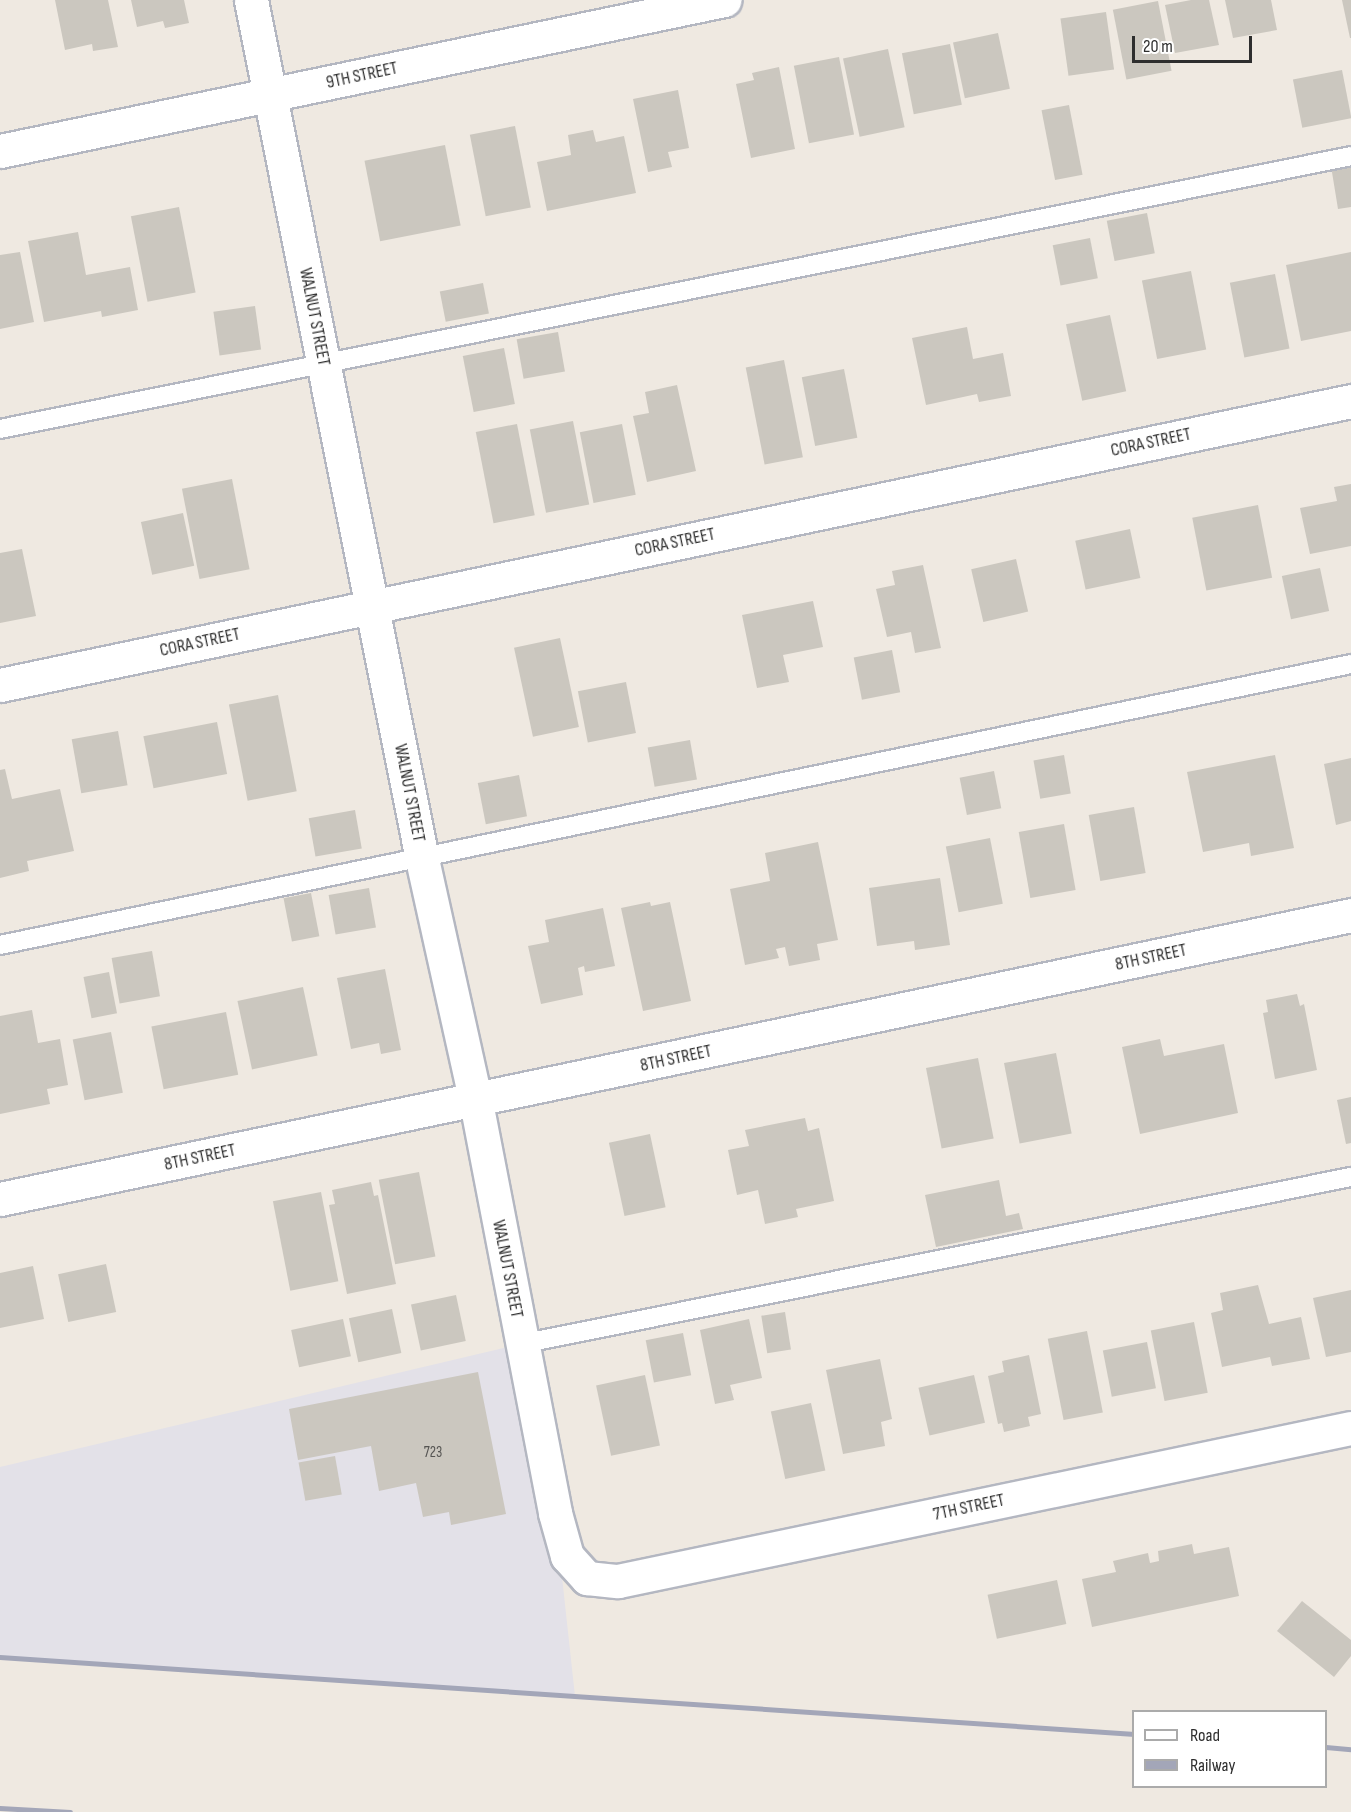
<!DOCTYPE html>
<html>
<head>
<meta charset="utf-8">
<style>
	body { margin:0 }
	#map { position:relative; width:1351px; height:1812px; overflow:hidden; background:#efe9e1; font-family:"Sofia Sans Condensed",sans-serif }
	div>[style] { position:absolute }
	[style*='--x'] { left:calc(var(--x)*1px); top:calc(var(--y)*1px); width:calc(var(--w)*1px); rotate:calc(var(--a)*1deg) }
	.industrial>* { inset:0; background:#e3e1e8 }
	.building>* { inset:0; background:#cbc7bf; transform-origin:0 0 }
	.roads { filter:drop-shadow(2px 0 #b4b7c1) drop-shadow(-2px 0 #b4b7c1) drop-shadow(0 2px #b4b7c1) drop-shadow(0 -2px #b4b7c1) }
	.service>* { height:18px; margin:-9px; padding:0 9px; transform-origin:9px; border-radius:9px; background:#fff }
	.minor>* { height:33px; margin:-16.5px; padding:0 16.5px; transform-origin:16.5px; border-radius:16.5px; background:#fff }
	.rail>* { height:4.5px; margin:-2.25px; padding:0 2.25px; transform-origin:2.25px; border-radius:2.25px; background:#a3a6b8 }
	span { translate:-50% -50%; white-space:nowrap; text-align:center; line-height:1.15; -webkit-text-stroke:5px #fff; paint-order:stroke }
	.number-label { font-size:15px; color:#555452 }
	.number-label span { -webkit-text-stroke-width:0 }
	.street-label { font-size:18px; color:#2e2e2e }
	.legend { position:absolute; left:1132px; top:1710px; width:195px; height:78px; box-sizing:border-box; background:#fff; border:2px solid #ababab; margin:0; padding:8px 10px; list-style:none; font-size:18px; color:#2e2e2e }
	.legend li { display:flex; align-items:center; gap:12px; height:30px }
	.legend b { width:30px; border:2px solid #ababab }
	.scale { position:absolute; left:1132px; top:36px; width:120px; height:27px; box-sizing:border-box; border:3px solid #2e2e2e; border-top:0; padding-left:8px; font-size:18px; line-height:21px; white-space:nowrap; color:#2e2e2e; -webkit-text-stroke:4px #fff; paint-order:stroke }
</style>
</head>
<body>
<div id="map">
	<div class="industrial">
		<i style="clip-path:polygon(521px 1344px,555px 1513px,575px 1696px,0 1657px,0 1467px)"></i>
	</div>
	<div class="building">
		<i style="clip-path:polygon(55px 0,108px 0,118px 47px,93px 51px,92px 44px,65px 50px)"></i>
		<i style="clip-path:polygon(131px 0,184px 0,189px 23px,165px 28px,163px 21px,137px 27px)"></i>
		<i style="clip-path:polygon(1191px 0,1209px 0,1219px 45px,1175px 53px,1165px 5px)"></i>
		<i style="clip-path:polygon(1225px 0,1271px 0,1277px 30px,1233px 38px)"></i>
		<i style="clip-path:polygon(1342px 0,1351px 0,1351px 38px,1350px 38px)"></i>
		<i style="left:1158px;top:1px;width:71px;height:46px;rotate:79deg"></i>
		<i style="left:1106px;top:12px;width:58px;height:46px;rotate:82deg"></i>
		<i style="left:998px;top:33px;width:57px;height:46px;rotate:78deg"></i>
		<i style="left:950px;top:44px;width:62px;height:49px;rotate:79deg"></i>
		<i style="left:888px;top:49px;width:80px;height:46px;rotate:78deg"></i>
		<i style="left:839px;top:57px;width:79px;height:46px;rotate:79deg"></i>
		<i style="clip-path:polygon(779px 67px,795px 149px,751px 158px,736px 84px,754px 80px,752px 73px)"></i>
		<i style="left:1342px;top:70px;width:49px;height:50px;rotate:79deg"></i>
		<i style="clip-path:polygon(678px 90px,689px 148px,668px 152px,672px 167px,648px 172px,633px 99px)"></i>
		<i style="left:1069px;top:105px;width:71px;height:28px;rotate:79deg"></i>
		<i style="left:515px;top:126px;width:83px;height:46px;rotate:79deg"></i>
		<i style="clip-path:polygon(593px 130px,596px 142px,624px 136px,636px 193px,547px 211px,537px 162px,571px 155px,568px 135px)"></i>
		<i style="left:445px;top:145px;width:82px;height:82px;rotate:79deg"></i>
		<i style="clip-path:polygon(1351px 163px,1351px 207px,1338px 209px,1331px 166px)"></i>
		<i style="left:179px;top:207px;width:87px;height:49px;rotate:79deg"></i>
		<i style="left:1147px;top:213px;width:41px;height:41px;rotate:79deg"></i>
		<i style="clip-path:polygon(78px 232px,86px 275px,130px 267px,138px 310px,102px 317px,101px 311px,44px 322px,28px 241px)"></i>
		<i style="left:1090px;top:238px;width:41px;height:38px;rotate:79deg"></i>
		<i style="clip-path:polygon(20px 252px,34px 322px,0 329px,0 255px)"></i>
		<i style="clip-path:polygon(1351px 252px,1351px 331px,1301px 341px,1286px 265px)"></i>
		<i style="left:1191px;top:271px;width:80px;height:50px;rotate:79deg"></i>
		<i style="left:1275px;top:274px;width:76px;height:46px;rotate:79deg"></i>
		<i style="left:483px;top:283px;width:31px;height:44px;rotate:79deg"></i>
		<i style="left:255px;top:306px;width:44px;height:42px;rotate:82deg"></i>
		<i style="left:1110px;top:315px;width:78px;height:45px;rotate:78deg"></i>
		<i style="clip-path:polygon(967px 327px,973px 359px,1003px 353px,1011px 396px,979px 402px,977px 394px,926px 405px,912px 338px)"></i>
		<i style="left:558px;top:332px;width:40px;height:42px;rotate:80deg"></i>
		<i style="left:504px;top:348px;width:57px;height:42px;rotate:79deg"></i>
		<i style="left:784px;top:360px;width:99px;height:39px;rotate:79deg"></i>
		<i style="left:844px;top:369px;width:70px;height:43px;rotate:79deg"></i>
		<i style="clip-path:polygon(677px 385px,696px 471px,647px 482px,633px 416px,649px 413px,645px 392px)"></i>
		<i style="left:573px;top:421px;width:85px;height:44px;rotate:79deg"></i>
		<i style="left:517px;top:424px;width:93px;height:42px;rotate:79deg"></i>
		<i style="left:622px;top:424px;width:72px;height:43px;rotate:79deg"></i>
		<i style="left:232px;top:479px;width:92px;height:51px;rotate:79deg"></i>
		<i style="clip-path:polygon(1351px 484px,1351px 546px,1310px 554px,1300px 508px,1337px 501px,1334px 487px)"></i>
		<i style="left:1258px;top:505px;width:74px;height:67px;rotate:79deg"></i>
		<i style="left:183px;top:513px;width:54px;height:43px;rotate:78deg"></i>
		<i style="left:1130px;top:529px;width:50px;height:56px;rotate:78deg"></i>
		<i style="clip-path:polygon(22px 549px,36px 616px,0 623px,0 553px)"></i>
		<i style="left:1016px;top:559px;width:54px;height:46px;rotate:77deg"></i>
		<i style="clip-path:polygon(923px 565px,941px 648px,915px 653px,911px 632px,887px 637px,876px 589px,895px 585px,892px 571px)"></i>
		<i style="left:1320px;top:568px;width:44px;height:39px;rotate:78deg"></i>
		<i style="clip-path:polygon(813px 601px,823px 647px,783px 655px,789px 682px,757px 688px,742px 615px)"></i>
		<i style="left:560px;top:638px;width:91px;height:47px;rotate:78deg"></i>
		<i style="left:892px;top:650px;width:43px;height:39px;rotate:79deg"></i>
		<i style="left:626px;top:682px;width:52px;height:49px;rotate:79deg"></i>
		<i style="left:278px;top:695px;width:98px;height:50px;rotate:79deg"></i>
		<i style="left:217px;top:722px;width:53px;height:75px;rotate:79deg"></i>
		<i style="left:118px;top:731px;width:55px;height:47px;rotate:80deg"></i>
		<i style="left:690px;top:740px;width:40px;height:43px;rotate:80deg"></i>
		<i style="left:1064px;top:755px;width:39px;height:31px;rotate:80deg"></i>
		<i style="clip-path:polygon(1275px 755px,1294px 848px,1251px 856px,1249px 843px,1203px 852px,1187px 772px)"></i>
		<i style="clip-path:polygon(1351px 758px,1351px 821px,1336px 825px,1324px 764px)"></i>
		<i style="clip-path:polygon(5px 769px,12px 799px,60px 789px,74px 851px,27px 861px,29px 871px,0 878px,0 770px)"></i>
		<i style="left:994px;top:771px;width:38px;height:35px;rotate:79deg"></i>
		<i style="left:519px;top:775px;width:42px;height:42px;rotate:79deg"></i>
		<i style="left:1134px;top:807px;width:67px;height:46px;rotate:80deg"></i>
		<i style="left:355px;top:810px;width:39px;height:47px;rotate:80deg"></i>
		<i style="left:1064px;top:824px;width:67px;height:46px;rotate:80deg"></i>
		<i style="left:990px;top:838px;width:67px;height:45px;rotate:79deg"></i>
		<i style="clip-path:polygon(818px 842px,838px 940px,817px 944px,820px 960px,789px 966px,785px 947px,776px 949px,779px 958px,745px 965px,730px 889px,770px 881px,765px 853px)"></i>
		<i style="clip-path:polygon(940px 878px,950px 945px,915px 950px,914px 941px,877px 946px,869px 888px)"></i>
		<i style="left:369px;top:888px;width:40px;height:41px;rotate:80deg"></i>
		<i style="left:311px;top:893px;width:44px;height:28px;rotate:79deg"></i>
		<i style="clip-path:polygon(650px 902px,651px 906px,670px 902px,691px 1001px,643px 1011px,621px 908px)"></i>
		<i style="clip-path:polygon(603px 908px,615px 966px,585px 972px,584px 966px,578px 968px,583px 995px,541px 1004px,528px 946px,549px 942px,545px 920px)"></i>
		<i style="left:152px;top:951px;width:46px;height:41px;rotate:80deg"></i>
		<i style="clip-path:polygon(385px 969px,401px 1050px,381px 1054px,379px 1043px,351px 1049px,337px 978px)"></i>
		<i style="left:109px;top:972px;width:42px;height:26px;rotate:79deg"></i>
		<i style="left:303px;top:987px;width:70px;height:67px;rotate:78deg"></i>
		<i style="clip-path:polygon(1297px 994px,1300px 1006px,1304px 1004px,1317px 1070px,1275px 1079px,1263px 1013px,1268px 1012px,1266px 1000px)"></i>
		<i style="clip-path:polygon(32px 1010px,38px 1043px,60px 1039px,68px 1085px,47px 1089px,50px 1104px,0 1114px,0 1016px)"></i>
		<i style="left:226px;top:1012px;width:64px;height:76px;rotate:79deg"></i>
		<i style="left:111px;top:1032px;width:62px;height:39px;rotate:79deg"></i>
		<i style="clip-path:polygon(1160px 1039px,1164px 1056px,1224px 1044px,1238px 1113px,1140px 1134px,1122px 1047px)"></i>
		<i style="left:1056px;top:1053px;width:82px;height:53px;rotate:79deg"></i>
		<i style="left:978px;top:1058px;width:82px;height:53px;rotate:79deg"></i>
		<i style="clip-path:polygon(1351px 1097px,1351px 1143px,1346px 1144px,1337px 1100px)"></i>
		<i style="clip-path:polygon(805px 1118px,808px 1131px,819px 1128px,834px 1201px,796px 1209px,798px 1217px,765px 1224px,758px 1190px,737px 1195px,728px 1150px,749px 1146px,745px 1130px)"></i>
		<i style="left:650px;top:1134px;width:75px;height:42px;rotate:78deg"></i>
		<i style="left:419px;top:1172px;width:86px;height:41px;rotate:79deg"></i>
		<i style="clip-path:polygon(999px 1180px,1006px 1216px,1019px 1213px,1023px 1229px,936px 1247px,925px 1195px)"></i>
		<i style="clip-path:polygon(371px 1182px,374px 1196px,378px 1195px,396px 1284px,347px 1294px,329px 1205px,335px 1204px,332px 1190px)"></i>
		<i style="left:321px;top:1192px;width:91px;height:49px;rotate:79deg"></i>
		<i style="left:106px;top:1264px;width:49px;height:49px;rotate:78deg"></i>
		<i style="clip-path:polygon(33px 1266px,44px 1319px,0 1328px,0 1273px)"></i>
		<i style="clip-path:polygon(1258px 1285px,1269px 1324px,1301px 1317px,1310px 1359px,1272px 1366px,1270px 1357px,1222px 1367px,1211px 1313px,1223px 1310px,1220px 1293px)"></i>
		<i style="clip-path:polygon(1351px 1290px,1351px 1352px,1326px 1357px,1313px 1298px)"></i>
		<i style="left:456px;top:1295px;width:47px;height:46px;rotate:78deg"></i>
		<i style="left:392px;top:1309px;width:45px;height:44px;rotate:78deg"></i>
		<i style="left:785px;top:1312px;width:38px;height:24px;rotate:81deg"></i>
		<i style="left:343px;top:1319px;width:38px;height:53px;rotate:78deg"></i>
		<i style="clip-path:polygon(749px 1319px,762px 1378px,730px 1385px,734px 1400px,715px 1404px,700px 1330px)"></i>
		<i style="left:1194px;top:1322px;width:72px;height:44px;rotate:79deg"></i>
		<i style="left:1087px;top:1331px;width:83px;height:40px;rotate:79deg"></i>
		<i style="left:683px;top:1333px;width:43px;height:38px;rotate:79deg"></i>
		<i style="left:1147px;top:1342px;width:47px;height:45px;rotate:79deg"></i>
		<i style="clip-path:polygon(1029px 1355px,1041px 1414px,1028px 1417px,1030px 1426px,1004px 1432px,1002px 1423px,998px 1424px,988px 1376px,1004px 1372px,1002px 1361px)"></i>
		<i style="clip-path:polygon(880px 1359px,892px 1419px,881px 1422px,885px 1446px,843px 1454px,826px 1370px)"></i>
		<i style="clip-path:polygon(478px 1372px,506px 1514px,451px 1525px,449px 1512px,423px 1517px,416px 1483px,379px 1491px,371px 1446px,298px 1460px,289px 1409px)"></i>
		<i style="left:645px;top:1375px;width:72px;height:50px;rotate:78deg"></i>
		<i style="left:974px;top:1375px;width:49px;height:57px;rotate:77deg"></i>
		<i style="left:811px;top:1403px;width:69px;height:41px;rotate:78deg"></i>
		<i style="left:335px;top:1456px;width:39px;height:37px;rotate:80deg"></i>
		<i style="clip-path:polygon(1192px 1544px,1194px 1554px,1229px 1547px,1239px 1596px,1092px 1627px,1082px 1579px,1116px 1572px,1113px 1561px,1148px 1553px,1150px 1563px,1159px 1561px,1158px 1551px)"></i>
		<i style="left:1057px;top:1580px;width:45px;height:71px;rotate:78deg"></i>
		<i style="clip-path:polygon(1302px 1601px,1351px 1640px,1351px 1656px,1334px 1677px,1277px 1631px)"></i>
	</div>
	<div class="roads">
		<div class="service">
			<i style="--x:0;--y:429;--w:1378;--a:-11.42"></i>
			<i style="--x:0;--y:945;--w:1380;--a:-11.75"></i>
			<i style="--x:521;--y:1344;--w:847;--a:-11.38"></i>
		</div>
		<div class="minor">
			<i style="--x:251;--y:0;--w:876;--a:78.74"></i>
			<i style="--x:422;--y:859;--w:249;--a:77.5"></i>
			<i style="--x:476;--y:1102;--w:419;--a:79.1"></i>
			<i style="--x:555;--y:1513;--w:45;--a:74.4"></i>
			<i style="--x:567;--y:1556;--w:30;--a:48"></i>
			<i style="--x:587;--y:1578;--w:31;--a:6"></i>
			<i style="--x:618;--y:1581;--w:749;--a:-11.79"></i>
			<i style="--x:0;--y:151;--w:740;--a:-11.78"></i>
			<i style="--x:0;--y:685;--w:1381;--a:-11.87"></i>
			<i style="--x:0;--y:1199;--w:1381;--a:-11.87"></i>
		</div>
	</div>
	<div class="rail">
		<i style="--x:0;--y:1657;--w:1137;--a:3.88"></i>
		<i style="--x:1326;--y:1747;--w:25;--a:5"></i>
		<i style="--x:0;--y:1808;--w:70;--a:3.3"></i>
	</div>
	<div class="number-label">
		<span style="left:433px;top:1453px">723</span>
	</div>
	<div class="street-label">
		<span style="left:362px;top:76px;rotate:-12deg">9TH STREET</span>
		<span style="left:314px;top:317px;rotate:79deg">WALNUT STREET</span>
		<span style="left:1151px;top:443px;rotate:-12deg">CORA STREET</span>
		<span style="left:675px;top:543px;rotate:-12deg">CORA STREET</span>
		<span style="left:200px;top:643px;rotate:-12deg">CORA STREET</span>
		<span style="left:409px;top:793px;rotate:79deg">WALNUT STREET</span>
		<span style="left:1151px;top:958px;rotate:-12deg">8TH STREET</span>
		<span style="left:676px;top:1059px;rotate:-12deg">8TH STREET</span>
		<span style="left:200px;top:1158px;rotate:-12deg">8TH STREET</span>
		<span style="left:507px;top:1269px;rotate:79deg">WALNUT STREET</span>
		<span style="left:969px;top:1508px;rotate:-12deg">7TH STREET</span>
	</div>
	<ul class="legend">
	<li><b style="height:8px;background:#fff"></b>Road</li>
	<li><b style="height:8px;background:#a3a6b8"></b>Railway</li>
	</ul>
	<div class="scale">20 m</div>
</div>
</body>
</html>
